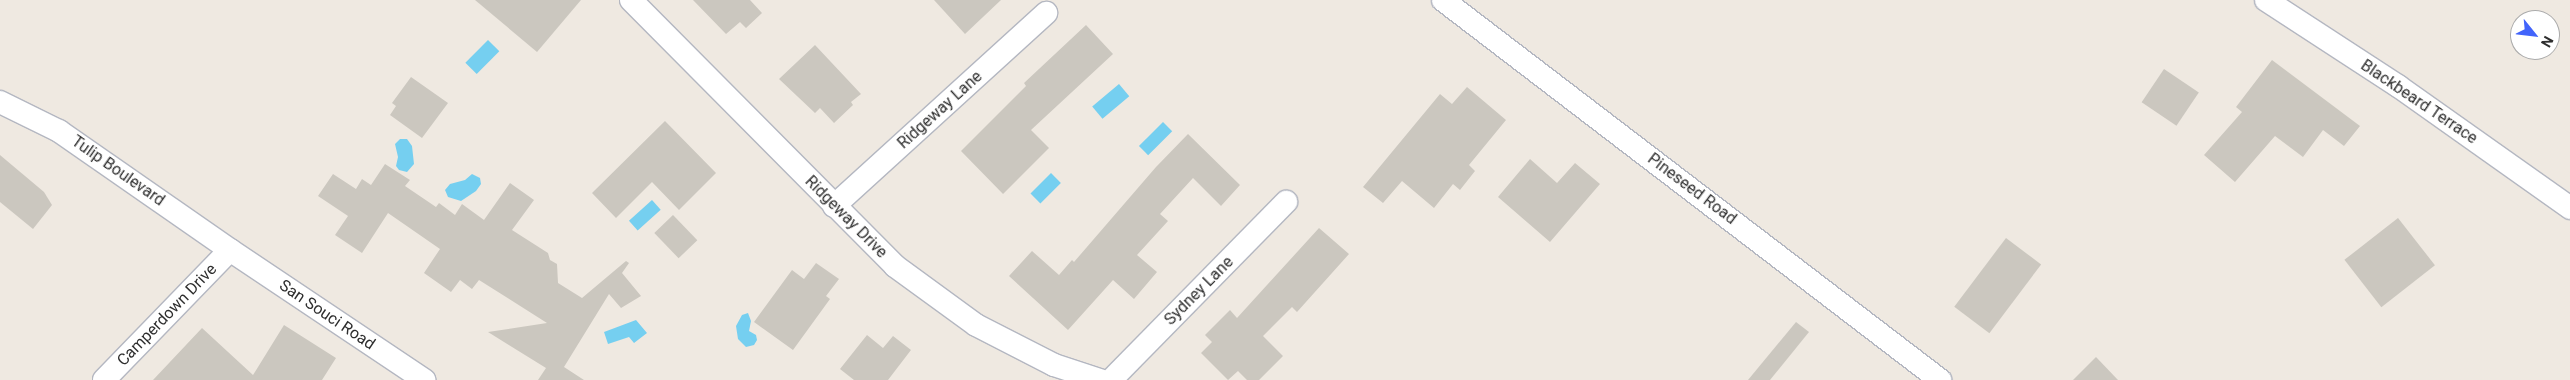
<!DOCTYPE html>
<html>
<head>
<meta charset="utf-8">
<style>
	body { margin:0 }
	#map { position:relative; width:2570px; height:380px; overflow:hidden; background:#efe9e1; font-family:Roboto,sans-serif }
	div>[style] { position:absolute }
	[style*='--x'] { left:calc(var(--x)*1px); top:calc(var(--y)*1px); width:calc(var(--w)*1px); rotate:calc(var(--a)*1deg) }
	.water>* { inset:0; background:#75cff0; transform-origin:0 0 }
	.building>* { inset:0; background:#cbc7bf; transform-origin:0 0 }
	.roads { filter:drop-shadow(1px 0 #b4b7c1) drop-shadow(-1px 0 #b4b7c1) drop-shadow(0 1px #b4b7c1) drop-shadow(0 -1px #b4b7c1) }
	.minor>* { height:22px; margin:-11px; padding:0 11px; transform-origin:11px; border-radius:11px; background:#fff }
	span { translate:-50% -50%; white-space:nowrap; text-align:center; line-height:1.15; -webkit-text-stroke:4px #fff; paint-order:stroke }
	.street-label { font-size:16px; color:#2e2e2e }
	.north { position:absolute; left:2510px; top:10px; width:50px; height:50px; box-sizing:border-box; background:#fff; border:1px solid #ababab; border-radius:50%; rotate:119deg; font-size:14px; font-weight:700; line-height:20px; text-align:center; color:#2e2e2e }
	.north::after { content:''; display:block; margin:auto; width:18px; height:22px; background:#4264fb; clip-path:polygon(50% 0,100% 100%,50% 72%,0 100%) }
</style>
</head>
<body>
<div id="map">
	<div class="water">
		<i style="left:488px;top:40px;width:16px;height:32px;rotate:45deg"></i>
		<i style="left:1119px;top:84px;width:16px;height:35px;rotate:50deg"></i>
		<i style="left:1163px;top:122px;width:13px;height:34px;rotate:45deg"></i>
		<i style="clip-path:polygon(400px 139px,407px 139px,412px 146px,414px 164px,407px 172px,399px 170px,396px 166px,398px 157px,395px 144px)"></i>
		<i style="left:1051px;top:173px;width:14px;height:29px;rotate:45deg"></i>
		<i style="clip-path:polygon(472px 174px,480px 178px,481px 184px,476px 191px,461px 201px,448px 197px,445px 190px,450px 184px,465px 180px)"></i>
		<i style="left:652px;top:200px;width:13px;height:31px;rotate:48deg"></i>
		<i style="clip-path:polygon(748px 313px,751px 321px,749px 331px,756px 335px,757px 340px,754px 345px,746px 347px,738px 339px,736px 326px,742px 315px)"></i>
		<i style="clip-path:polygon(636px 320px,647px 333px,634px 343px,629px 337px,608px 344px,604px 332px)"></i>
	</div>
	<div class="building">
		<i style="clip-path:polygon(475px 0,581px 0,537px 52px)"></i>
		<i style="clip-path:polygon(693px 0,750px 0,762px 13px,746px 28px,740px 22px,726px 34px)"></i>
		<i style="clip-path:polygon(934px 0,1001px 0,965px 34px)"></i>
		<i style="clip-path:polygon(1086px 25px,1113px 54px,1031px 130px,1049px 148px,1003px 194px,961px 151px,1026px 86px,1024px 83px)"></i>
		<i style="clip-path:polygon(815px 45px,861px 94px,851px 102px,853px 105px,834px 123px,820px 108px,815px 113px,779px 79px)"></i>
		<i style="clip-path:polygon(2272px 60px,2360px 126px,2344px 146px,2323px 130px,2303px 157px,2275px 136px,2235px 182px,2204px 155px,2242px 112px,2236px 107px)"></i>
		<i style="left:2164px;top:69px;width:42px;height:40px;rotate:34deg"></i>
		<i style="clip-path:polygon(411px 77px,448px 103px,422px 138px,390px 115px,396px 106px,392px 103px)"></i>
		<i style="clip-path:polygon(1467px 87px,1506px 120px,1469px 165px,1475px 171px,1460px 190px,1453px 184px,1434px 208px,1402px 181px,1383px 203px,1363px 187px,1440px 94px,1452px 104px)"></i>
		<i style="clip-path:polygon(665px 121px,716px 173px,679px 210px,652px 182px,616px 218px,592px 193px)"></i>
		<i style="clip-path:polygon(1188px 134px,1240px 185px,1221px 206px,1193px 178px,1160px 214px,1168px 221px,1137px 255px,1157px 272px,1134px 299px,1113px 280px,1068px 330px,1009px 276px,1032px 251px,1059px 275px,1072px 260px,1074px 262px,1156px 167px)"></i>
		<i style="clip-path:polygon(0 155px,44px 192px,52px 205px,33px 229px,0 202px)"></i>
		<i style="clip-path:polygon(1530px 159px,1557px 183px,1575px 163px,1600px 184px,1550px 242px,1498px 197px)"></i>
		<i style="clip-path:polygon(385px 164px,410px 180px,405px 186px,436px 207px,439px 203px,455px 215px,462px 204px,484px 220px,510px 183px,534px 200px,512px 230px,548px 253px,550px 260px,557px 264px,558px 283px,582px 298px,626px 261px,629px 263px,622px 273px,641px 296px,621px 308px,609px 294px,564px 367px,584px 380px,538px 380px,546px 368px,488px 332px,547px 323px,479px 280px,472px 289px,460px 280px,451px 292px,424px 273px,440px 249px,388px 213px,362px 253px,335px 235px,348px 216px,318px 196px,333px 174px,356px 189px,362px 179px,371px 185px)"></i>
		<i style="left:673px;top:215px;width:35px;height:26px;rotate:46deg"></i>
		<i style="left:2398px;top:218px;width:60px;height:68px;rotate:52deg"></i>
		<i style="clip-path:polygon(1319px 228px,1349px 254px,1297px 312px,1292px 307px,1263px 336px,1283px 356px,1259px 380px,1247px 380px,1238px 371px,1228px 380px,1201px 353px,1212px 342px,1205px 335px,1230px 310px,1237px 318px)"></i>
		<i style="left:2006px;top:238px;width:44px;height:86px;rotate:37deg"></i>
		<i style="clip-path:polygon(816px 263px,839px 279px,826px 296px,830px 299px,793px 350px,754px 322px,792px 270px,804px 279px)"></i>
		<i style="clip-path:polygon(1796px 322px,1809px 332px,1770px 380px,1748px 380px)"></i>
		<i style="clip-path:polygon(284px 325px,336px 358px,322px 380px,153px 380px,202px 328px,253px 375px)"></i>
		<i style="clip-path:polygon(867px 335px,883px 348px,893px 336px,911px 350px,888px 380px,854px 380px,840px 369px)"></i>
		<i style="clip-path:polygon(2096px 357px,2118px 380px,2073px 380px)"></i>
	</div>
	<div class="roads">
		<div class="minor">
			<i style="--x:631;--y:0;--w:375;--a:45.2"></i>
			<i style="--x:895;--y:266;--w:100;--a:36.1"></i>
			<i style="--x:976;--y:325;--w:88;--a:27.1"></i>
			<i style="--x:1054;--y:365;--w:48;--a:18.1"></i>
			<i style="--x:1443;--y:0;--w:626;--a:37.4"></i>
			<i style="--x:2266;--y:0;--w:158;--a:33.1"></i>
			<i style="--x:2398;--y:86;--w:211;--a:35.3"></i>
			<i style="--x:0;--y:102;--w:66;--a:26.2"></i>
			<i style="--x:59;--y:131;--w:208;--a:34.8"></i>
			<i style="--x:230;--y:250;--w:234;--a:33.8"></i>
			<i style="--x:834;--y:206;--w:287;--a:-42.3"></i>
			<i style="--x:104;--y:380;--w:181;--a:-45.9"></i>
			<i style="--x:1111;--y:380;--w:250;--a:-45.5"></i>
		</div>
	</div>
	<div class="street-label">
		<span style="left:2419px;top:102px;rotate:34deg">Blackbeard Terrace</span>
		<span style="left:940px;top:110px;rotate:-42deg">Ridgeway Lane</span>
		<span style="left:118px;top:171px;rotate:35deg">Tulip Boulevard</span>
		<span style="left:1692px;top:189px;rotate:37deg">Pineseed Road</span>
		<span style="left:846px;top:217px;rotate:45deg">Ridgeway Drive</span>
		<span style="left:1199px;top:291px;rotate:-45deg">Sydney Lane</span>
		<span style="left:167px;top:315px;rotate:-46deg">Camperdown Drive</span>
		<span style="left:327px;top:315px;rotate:34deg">San Souci Road</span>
	</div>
	<div class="north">N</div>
</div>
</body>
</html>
